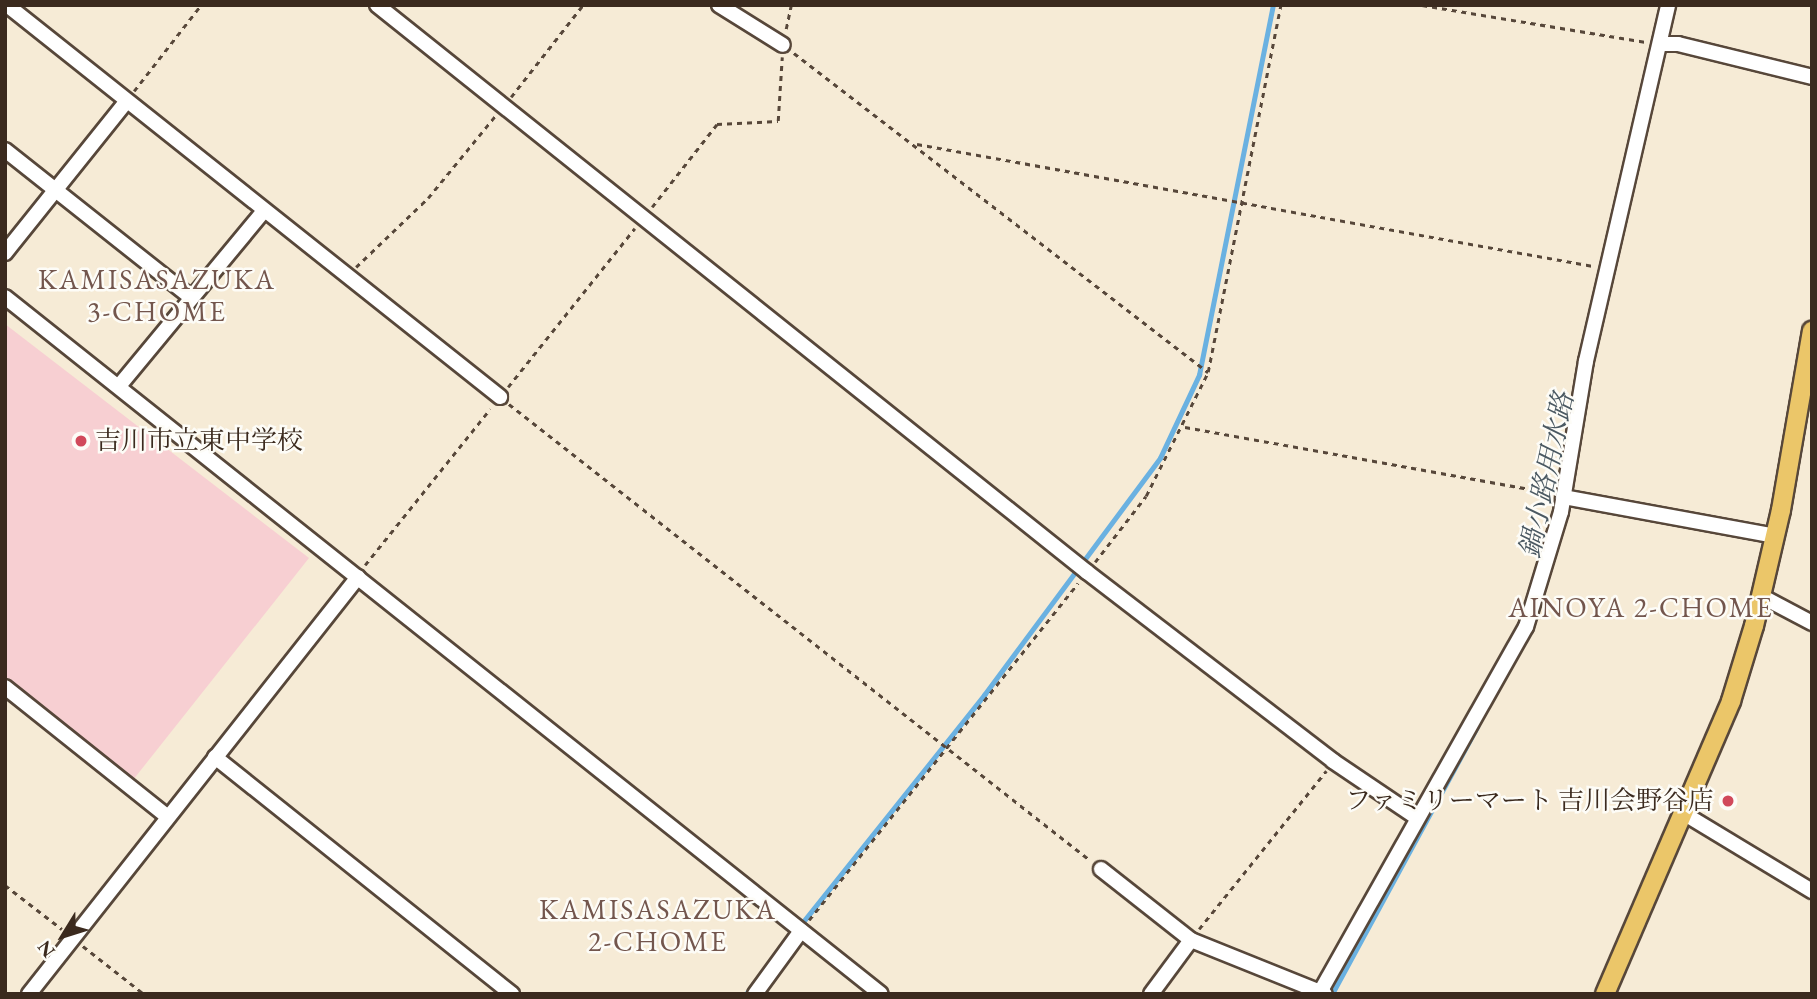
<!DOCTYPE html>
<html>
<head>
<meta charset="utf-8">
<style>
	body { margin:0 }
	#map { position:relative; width:1817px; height:999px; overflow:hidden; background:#f6ebd6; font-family:"EB Garamond","Noto Serif JP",serif }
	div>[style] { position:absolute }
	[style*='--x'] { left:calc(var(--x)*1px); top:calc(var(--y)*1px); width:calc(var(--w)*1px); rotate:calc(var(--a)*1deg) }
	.built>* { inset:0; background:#f7cfd2 }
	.stream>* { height:4.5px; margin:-2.25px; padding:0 2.25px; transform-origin:2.25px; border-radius:2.25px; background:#6ab1e1 }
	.path>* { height:2.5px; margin-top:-1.25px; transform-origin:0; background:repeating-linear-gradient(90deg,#57473a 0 5px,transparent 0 10px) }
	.roads { filter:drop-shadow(2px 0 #57473a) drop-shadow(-2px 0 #57473a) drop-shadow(0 2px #57473a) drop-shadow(0 -2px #57473a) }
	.minor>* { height:14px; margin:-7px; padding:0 7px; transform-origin:7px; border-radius:7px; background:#fff }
	.major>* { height:18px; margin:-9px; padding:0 9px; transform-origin:9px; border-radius:9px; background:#ebc669 }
	.dots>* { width:19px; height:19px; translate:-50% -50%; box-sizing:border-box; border:4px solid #fdfcf7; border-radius:50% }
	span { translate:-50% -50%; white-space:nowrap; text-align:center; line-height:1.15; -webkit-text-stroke:5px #fdfcf7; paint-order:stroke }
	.poi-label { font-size:26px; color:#3b2a1e }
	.left { translate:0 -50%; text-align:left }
	.right { translate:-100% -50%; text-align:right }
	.neighbourhood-label { font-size:28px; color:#73564d; letter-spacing:2px }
	.water-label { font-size:28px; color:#4b5962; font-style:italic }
	.frame { position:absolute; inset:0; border:7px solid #3b2a1e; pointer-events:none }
	.north { position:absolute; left:28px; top:901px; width:70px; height:70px; -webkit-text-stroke:5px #fdfcf7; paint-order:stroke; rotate:232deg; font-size:19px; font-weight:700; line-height:28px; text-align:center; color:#3b2a1e }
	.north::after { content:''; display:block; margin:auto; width:24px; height:32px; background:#3b2a1e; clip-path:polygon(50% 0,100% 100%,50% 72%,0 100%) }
</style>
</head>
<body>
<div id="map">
	<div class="built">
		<i style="clip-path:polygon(5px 324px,309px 558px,133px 780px,5px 676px)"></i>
	</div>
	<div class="stream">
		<i style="--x:799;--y:927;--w:297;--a:-51.4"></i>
		<i style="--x:984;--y:695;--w:295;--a:-53.4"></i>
		<i style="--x:1160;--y:458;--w:92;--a:-64.8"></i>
		<i style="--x:1199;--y:375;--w:377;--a:-78.7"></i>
		<i style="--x:746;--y:994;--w:16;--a:-52"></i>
		<i style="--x:1332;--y:994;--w:304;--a:-61.5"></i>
	</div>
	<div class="path">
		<i style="--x:1422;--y:5;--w:227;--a:9.4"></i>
		<i style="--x:786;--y:29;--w:25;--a:-78"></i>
		<i style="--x:794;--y:53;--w:523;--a:37.62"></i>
		<i style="--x:134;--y:91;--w:109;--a:-52.1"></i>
		<i style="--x:511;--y:97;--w:117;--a:-52"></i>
		<i style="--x:917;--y:144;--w:687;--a:10.23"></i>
		<i style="--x:652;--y:207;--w:105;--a:-51.9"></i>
		<i style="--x:717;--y:124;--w:61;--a:-2.8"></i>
		<i style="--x:778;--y:121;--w:64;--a:-86.4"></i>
		<i style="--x:356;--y:267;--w:100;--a:-43.8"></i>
		<i style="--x:428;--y:198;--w:107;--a:-50.7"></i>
		<i style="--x:508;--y:387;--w:203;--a:-51.4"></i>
		<i style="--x:509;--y:404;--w:739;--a:38.13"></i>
		<i style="--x:1185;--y:427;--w:371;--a:10.2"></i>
		<i style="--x:1095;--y:562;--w:83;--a:-52.3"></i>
		<i style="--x:1146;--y:496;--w:139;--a:-63.4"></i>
		<i style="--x:1208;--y:372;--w:374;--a:-78.8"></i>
		<i style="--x:365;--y:565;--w:200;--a:-51.3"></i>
		<i style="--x:5;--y:885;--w:72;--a:37.7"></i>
		<i style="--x:809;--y:920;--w:431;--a:-51.4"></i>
		<i style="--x:1199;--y:929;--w:203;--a:-51.2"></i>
		<i style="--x:83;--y:946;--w:78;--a:38.2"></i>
	</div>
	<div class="roads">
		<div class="minor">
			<i style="--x:7;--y:5;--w:630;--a:38.49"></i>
			<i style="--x:377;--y:5;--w:909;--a:38.61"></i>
			<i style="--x:1087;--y:572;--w:310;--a:37.5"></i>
			<i style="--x:1333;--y:761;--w:100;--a:34"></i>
			<i style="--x:719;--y:5;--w:75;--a:32"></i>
			<i style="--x:1660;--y:44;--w:18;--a:0"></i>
			<i style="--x:1678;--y:44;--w:138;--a:13.8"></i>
			<i style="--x:5;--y:150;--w:238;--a:38.4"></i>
			<i style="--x:5;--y:253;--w:193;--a:-51.3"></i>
			<i style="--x:5;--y:297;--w:1119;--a:38.51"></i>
			<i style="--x:119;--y:386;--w:226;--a:-50.4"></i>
			<i style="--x:1563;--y:497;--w:216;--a:10.4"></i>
			<i style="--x:1761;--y:596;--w:58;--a:27.9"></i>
			<i style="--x:5;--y:687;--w:208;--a:38.6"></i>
			<i style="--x:215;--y:757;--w:380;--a:38.6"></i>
			<i style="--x:1683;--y:813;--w:151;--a:31.2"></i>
			<i style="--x:1101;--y:869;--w:115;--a:38.3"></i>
			<i style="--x:1191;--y:940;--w:144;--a:21.9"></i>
			<i style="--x:29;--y:994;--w:531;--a:-51.73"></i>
			<i style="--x:755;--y:994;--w:78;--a:-53.9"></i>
			<i style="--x:1151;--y:994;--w:67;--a:-53.5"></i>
			<i style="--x:1319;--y:994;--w:421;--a:-60.6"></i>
			<i style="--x:1526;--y:627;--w:120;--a:-73.1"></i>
			<i style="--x:1561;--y:512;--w:153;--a:-80.6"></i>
			<i style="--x:1586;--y:361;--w:365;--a:-77"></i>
		</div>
		<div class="major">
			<i style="--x:1605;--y:994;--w:319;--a:-66.7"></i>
			<i style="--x:1731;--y:701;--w:78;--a:-73"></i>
			<i style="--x:1754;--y:626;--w:119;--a:-76.9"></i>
			<i style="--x:1781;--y:510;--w:182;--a:-80.2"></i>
		</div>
	</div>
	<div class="dots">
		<i style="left:81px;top:441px;background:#d1495b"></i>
		<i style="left:1728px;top:801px;background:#d1495b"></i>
	</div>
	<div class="poi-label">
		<span class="left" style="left:95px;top:441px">吉川市立東中学校</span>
		<span class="right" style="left:1714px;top:801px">ファミリーマート 吉川会野谷店</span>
	</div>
	<div class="neighbourhood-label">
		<span style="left:157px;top:295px">KAMISASAZUKA<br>3-CHOME</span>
		<span style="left:1641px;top:607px">AINOYA 2-CHOME</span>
		<span style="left:658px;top:925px">KAMISASAZUKA<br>2-CHOME</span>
	</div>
	<div class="water-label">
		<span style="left:1546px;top:475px;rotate:-78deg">鍋小路用水路</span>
	</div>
	<div class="frame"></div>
	<div class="north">N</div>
</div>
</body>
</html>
